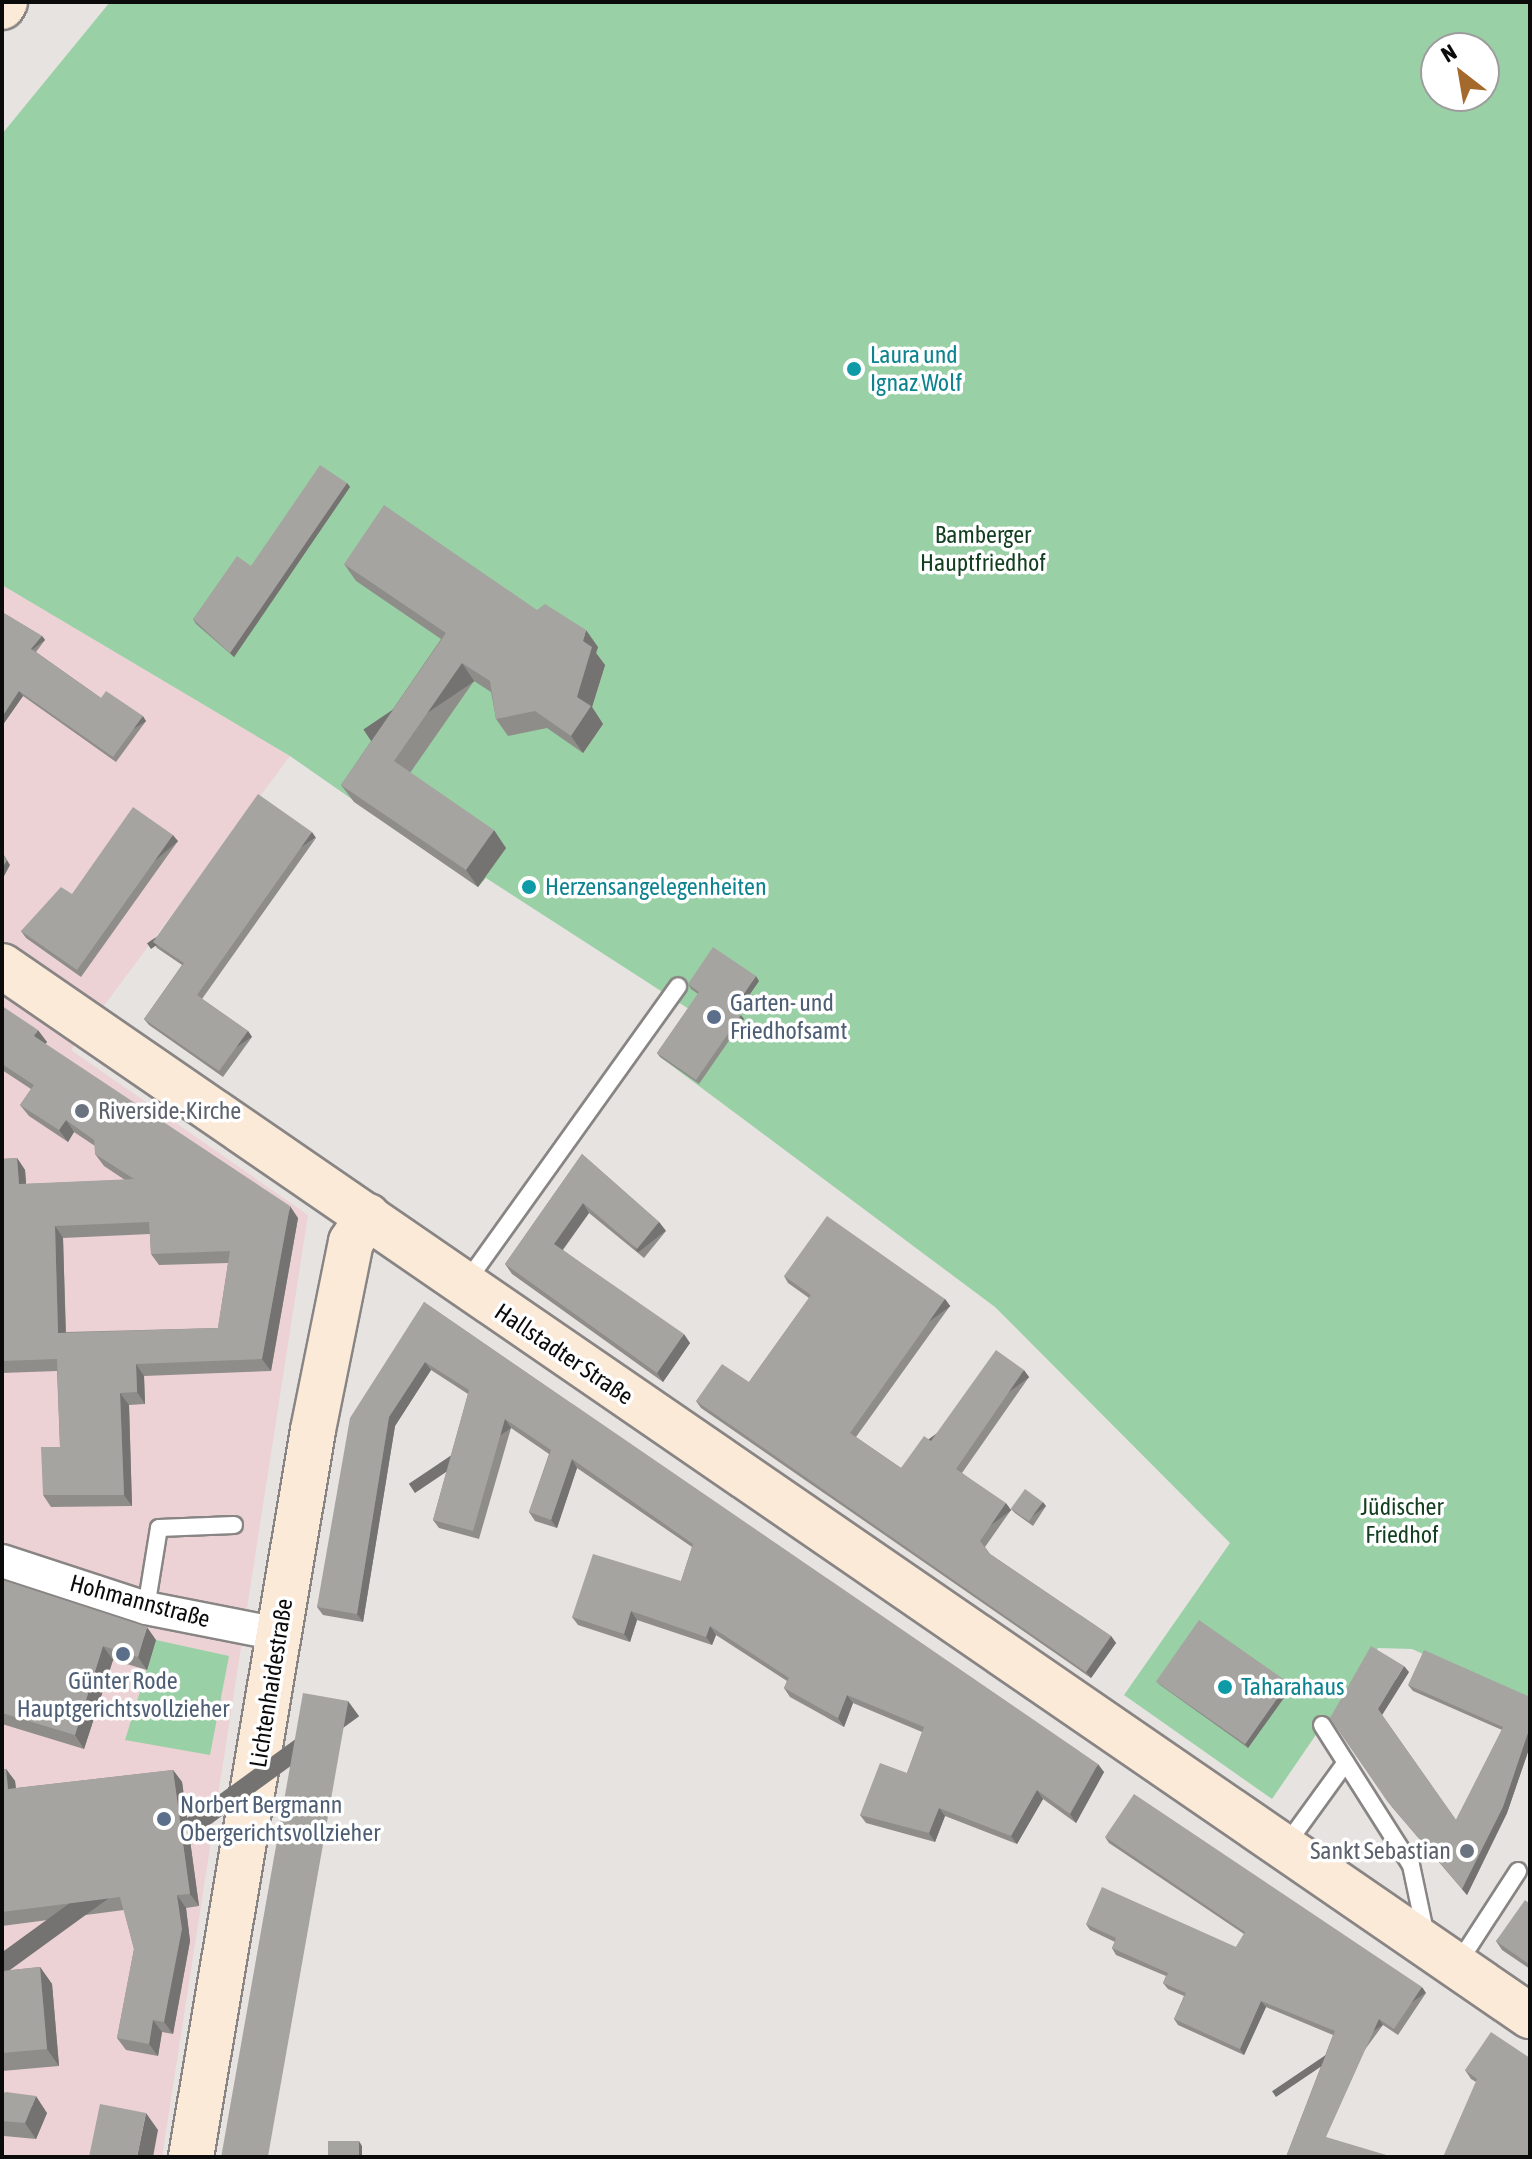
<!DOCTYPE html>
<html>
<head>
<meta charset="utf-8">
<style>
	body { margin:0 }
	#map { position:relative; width:1532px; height:2159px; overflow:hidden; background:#e6e3e1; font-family:"Asap Condensed",sans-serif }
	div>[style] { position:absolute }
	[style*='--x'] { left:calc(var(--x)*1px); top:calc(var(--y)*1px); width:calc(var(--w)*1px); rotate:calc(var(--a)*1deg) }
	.industrial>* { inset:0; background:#ecd2d5 }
	.green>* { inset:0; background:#9ad0a5 }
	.roads { filter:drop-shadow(2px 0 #888584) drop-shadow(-2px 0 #888584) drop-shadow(0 2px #888584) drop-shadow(0 -2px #888584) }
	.lane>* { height:16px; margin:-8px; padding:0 8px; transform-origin:8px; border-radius:8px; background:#fff }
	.street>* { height:32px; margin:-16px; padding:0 16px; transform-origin:16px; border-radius:16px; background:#fff }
	.secondary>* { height:44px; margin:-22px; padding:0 22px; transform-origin:22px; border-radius:22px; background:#fcead9 }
	.wall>* { inset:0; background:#8f8d8a }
	.shaded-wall>* { inset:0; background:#747371; transform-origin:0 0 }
	.building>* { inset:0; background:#a6a4a1; transform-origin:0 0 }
	.dots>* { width:22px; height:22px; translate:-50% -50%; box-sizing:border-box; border:4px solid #fff; border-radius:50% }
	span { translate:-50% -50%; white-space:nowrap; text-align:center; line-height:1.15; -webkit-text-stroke:7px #fff; paint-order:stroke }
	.culture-label { font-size:24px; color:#0d838f }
	.left { translate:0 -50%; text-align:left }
	.park-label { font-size:24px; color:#133f20 }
	.service-label { font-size:24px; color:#4e5e75 }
	.worship-label { font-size:24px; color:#5b616d }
	.right { translate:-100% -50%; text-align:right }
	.street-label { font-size:24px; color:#0c0b0b }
	.frame { position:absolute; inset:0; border:4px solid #0c0b0b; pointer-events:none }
	.north { position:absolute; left:1420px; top:32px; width:80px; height:80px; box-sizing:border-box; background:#fff; border:2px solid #9e9d9d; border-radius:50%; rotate:329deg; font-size:22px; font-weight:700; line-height:32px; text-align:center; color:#0c0b0b }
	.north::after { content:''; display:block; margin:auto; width:28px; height:36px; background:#a56a2b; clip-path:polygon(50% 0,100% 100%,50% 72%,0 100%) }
</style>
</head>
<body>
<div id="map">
	<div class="industrial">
		<i style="clip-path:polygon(2px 585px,290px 756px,71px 1050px,308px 1215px,162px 2157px,2px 2157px)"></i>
	</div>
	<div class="green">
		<i style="clip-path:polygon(evenodd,110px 2px,1530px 2px,1530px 1702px,1412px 1649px,1378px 1648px,1334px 1725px,1326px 1720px,1272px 1799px,1124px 1695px,1230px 1543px,995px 1307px,660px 1057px,692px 1011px,486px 878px,478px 887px,290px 756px,2px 585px,2px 134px,110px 2px,1436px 48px,1484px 48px,1484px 96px,1436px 96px,1436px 48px)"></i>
		<i style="clip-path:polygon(156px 1640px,229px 1656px,210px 1755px,125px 1740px)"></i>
	</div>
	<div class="roads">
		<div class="lane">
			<i style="--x:465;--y:1284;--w:366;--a:-54.4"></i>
			<i style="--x:146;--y:1608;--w:81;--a:-80.8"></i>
			<i style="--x:159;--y:1528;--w:75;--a:-2.3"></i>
			<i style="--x:1322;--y:1725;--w:166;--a:57.6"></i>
			<i style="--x:1411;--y:1865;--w:73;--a:78.1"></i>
			<i style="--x:1286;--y:1845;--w:102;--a:-54.1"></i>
			<i style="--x:1457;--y:1965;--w:112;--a:-57"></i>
		</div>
		<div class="street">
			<i style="--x:2;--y:1561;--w:151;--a:18.1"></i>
			<i style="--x:146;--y:1608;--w:136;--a:11.1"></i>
		</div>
		<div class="secondary">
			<i style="--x:2;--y:7;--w:6;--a:-59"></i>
			<i style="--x:2;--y:966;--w:1854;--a:34.5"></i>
			<i style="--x:191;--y:2157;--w:737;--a:-80.47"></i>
			<i style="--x:313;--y:1430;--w:192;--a:-78.6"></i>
			<i style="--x:351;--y:1242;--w:31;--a:-57"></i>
		</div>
	</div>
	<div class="wall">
		<i style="clip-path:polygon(347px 483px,350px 487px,234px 657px,196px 624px,193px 619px,251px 566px)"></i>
		<i style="clip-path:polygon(344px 564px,537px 610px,598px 647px,596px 653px,605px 665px,592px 707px,603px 724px,583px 753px,547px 728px,508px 736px,496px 719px,491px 692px,474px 681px,410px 773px,506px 848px,478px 887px,354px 802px,341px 785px,441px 639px,356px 581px)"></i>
		<i style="clip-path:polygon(2px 612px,42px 636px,45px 640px,36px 652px,101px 698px,146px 721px,116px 762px,23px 696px,2px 726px)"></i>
		<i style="clip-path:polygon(316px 838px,202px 999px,248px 1031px,252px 1037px,223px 1077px,149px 1025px,144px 1019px,182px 965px,157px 948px,153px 942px)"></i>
		<i style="clip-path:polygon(178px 841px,81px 977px,26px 938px,21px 931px)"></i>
		<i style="clip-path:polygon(759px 981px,737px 1013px,744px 1019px,699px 1084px,660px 1057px,657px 1053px,698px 994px,691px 989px,688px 984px)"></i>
		<i style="clip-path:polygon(evenodd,2px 1006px,47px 1042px,45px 1044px,298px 1218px,271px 1371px,144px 1376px,145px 1404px,129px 1405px,132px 1506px,51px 1507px,43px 1495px,60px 1447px,57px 1371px,2px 1373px,2px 1159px,17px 1158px,25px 1170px,26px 1184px,125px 1180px,104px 1166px,95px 1154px,95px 1146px,74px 1132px,68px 1142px,29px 1116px,20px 1105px,31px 1089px,2px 1070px,2px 1006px,150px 1234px,151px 1254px,159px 1265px,228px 1263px,218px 1328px,66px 1332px,63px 1238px,150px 1234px)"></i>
		<i style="clip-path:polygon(582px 1154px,659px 1222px,666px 1231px,644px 1258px,589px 1213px,563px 1250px,690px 1343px,663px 1382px,512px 1274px,505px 1264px)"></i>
		<i style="clip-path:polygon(784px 1276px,945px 1299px,950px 1306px,856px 1437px,901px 1468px,931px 1441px,1029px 1377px,962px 1473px,1011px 1510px,985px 1547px,990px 1554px,1111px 1636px,1116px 1643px,1091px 1678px,701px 1408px,696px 1401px,749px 1382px,809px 1298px,788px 1283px)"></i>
		<i style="clip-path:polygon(424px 1302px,1104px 1772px,1076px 1823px,1043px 1799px,1017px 1844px,945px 1816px,935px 1842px,866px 1823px,860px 1815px,907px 1773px,922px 1732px,853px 1703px,844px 1727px,790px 1697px,784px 1688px,787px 1681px,716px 1635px,712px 1645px,637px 1620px,630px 1642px,578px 1625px,572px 1617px,681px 1581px,692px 1547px,577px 1468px,557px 1528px,535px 1521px,529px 1512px,549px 1454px,511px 1428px,479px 1539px,439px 1528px,433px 1520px,468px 1394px,431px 1370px,395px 1426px,363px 1622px,323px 1615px,317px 1607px)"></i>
		<i style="clip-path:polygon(1046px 1506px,1033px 1526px,1015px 1513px,1011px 1509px)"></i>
		<i style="clip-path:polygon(2px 1580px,156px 1640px,147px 1670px,113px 1660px,84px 1749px,2px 1724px)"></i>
		<i style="clip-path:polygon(1409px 1672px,1382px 1715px,1456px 1820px,1502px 1730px,1413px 1691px,1408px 1685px,1530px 1697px,1530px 1746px,1507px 1813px,1467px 1895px,1392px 1807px,1330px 1718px)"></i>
		<i style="clip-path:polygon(1156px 1681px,1288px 1683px,1291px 1688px,1248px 1748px,1160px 1685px)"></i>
		<i style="clip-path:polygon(2px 1769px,2px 1770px,6px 1769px,15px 1781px,16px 1788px,173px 1770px,182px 1782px,199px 1906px,186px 1908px,190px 1941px,173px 2034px,162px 2032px,158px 2056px,126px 2050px,117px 2038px,134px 1949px,124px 1910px,2px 1926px)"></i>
		<i style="clip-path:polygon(1105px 1837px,1426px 1993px,1398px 2035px,1383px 2025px,1286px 2157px,1333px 2035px,1266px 2007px,1244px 2055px,1178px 2025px,1174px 2019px,1184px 1996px,1168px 1989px,1163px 1983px,1166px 1976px,1116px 1955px,1112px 1948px,1115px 1942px,1090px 1930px,1086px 1924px,1236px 1947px,1244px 1934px,1109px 1843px)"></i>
		<i style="clip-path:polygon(1530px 1904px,1530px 1969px,1502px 1950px,1496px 1941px)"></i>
		<i style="clip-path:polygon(40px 1967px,52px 1984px,59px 2066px,2px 2071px,2px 1971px)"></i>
		<i style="clip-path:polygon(1530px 2058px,1476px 2082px,1471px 2079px,1465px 2070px)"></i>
		<i style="clip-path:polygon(2px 2094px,47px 2113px,36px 2139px,4px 2136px,2px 2140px)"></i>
	</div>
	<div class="shaded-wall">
		<i style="clip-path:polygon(347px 483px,350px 487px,234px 657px,230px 653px)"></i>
		<i style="clip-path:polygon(586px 630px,598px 647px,596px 653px,605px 665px,592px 707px,603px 724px,583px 753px,571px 736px,577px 697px,583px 641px)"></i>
		<i style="left:42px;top:636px;width:5px;height:17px;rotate:53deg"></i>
		<i style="left:462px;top:663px;width:22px;height:119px;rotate:56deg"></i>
		<i style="clip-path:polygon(19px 691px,23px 696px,2px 726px,2px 717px)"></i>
		<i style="left:143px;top:716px;width:6px;height:51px;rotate:59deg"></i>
		<i style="clip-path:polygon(494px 830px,506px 848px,478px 887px,466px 870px)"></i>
		<i style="left:312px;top:832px;width:7px;height:199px;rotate:56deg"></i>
		<i style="left:173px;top:835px;width:8px;height:166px;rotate:50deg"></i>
		<i style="clip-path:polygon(2px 852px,10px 865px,2px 880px)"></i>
		<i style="clip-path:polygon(756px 976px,759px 981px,736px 1014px,733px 1010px)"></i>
		<i style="left:741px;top:1015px;width:5px;height:79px;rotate:53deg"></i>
		<i style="clip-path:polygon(38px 1030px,47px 1042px,42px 1048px,34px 1036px)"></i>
		<i style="left:248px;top:1031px;width:7px;height:49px;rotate:56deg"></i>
		<i style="clip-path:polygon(66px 1120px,74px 1132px,68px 1142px,59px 1130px)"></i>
		<i style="clip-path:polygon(17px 1158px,25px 1170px,27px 1196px,19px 1184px)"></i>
		<i style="clip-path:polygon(583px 1203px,589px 1213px,560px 1253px,554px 1244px)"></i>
		<i style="clip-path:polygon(290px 1206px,298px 1218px,271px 1371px,262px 1359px)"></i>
		<i style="left:659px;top:1222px;width:11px;height:35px;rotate:52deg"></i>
		<i style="clip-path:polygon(55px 1226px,63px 1238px,66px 1344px,58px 1333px)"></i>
		<i style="left:945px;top:1299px;width:9px;height:164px;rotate:54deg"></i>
		<i style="clip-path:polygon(684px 1334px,690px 1343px,663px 1382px,657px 1373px)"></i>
		<i style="clip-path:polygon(425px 1362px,431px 1370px,395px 1426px,363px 1622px,357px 1614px,389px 1417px)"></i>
		<i style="clip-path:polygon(136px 1364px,144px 1376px,145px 1404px,137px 1392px)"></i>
		<i style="left:1024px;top:1370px;width:9px;height:120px;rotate:54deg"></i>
		<i style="clip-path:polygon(120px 1393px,129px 1405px,132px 1506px,124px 1495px)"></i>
		<i style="left:505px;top:1419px;width:11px;height:116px;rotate:56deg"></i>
		<i style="clip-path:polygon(572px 1459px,577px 1468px,557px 1528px,551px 1520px)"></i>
		<i style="left:1043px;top:1502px;width:5px;height:24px;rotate:53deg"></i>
		<i style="left:1006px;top:1503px;width:9px;height:46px;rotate:54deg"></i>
		<i style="clip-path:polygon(631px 1611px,637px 1620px,630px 1642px,624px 1634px)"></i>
		<i style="clip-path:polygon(710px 1626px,716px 1635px,712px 1645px,706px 1637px)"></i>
		<i style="clip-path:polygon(147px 1627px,156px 1640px,147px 1670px,138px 1657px)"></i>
		<i style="clip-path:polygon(1111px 1636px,1116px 1643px,1091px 1678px,1086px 1672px)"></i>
		<i style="clip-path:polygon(103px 1646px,113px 1660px,84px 1749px,75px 1735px)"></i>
		<i style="clip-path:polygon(1404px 1666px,1409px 1672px,1382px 1715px,1378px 1709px)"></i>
		<i style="clip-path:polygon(1288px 1683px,1291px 1688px,1248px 1748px,1245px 1744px)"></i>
		<i style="clip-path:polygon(847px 1695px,853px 1703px,844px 1727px,838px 1718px)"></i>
		<i style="left:348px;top:1701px;width:19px;height:462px;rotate:54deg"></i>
		<i style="clip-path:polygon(1530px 1727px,1530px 1746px,1507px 1813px,1467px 1895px,1462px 1889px)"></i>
		<i style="clip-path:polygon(1098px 1764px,1104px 1772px,1076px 1823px,1070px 1814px)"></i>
		<i style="clip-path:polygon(6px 1769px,15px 1781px,17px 1801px,8px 1789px)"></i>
		<i style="clip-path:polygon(173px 1770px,182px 1782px,199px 1906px,190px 1894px)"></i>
		<i style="clip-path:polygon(1037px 1790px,1043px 1799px,1017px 1844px,1011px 1836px)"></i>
		<i style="clip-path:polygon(939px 1808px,945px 1816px,935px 1842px,929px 1833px)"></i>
		<i style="clip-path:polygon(177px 1895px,186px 1908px,190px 1941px,173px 2034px,164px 2022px)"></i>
		<i style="clip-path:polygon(40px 1967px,52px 1984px,59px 2066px,47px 2049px)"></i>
		<i style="left:1422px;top:1987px;width:7px;height:50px;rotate:56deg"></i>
		<i style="clip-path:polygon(1261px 2001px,1266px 2007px,1244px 2055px,1240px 2049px)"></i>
		<i style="left:1379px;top:2019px;width:7px;height:129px;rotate:56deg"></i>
		<i style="clip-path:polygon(153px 2020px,162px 2032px,158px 2056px,149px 2044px)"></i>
		<i style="clip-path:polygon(36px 2096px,47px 2113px,36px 2139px,25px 2123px)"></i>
		<i style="clip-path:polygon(146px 2113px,158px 2130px,153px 2157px,137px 2157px)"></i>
		<i style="clip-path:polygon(359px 2141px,362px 2146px,362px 2157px,359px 2157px)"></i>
	</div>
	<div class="building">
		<i style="clip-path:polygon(320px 465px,347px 483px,230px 653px,193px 619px,237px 556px,251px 566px)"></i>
		<i style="clip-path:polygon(384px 505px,537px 610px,545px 604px,586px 630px,583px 641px,592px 647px,577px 697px,591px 706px,571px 736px,535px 711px,496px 719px,490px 681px,462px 663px,394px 761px,494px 830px,466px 870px,341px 785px,446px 633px,344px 564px)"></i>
		<i style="clip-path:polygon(2px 612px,42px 636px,31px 649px,101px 698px,106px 691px,143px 716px,113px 757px,19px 691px,2px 717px)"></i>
		<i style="clip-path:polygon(258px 794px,312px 832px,197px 995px,248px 1031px,219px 1071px,144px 1019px,184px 963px,153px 942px)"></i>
		<i style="clip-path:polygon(133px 807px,173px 835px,77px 970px,21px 931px,61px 887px,72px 894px)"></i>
		<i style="clip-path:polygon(2px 853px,7px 860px,2px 869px)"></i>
		<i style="clip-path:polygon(713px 947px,756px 976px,733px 1010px,741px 1015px,696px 1080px,657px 1053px,699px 992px,688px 984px)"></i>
		<i style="clip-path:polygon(evenodd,2px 1006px,38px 1030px,34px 1036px,290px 1206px,262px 1359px,136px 1364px,137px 1392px,120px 1393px,124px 1495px,43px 1495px,41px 1447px,60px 1447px,57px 1359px,2px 1361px,2px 1159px,17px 1158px,19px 1184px,134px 1179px,95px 1154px,94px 1140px,66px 1120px,59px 1130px,20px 1105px,34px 1085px,2px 1064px,2px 1006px,149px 1222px,151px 1254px,230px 1251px,218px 1328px,58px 1333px,55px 1226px,149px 1222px)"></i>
		<i style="clip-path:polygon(582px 1154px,659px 1222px,637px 1249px,583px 1203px,554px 1244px,684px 1334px,657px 1373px,505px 1264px)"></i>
		<i style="clip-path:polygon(827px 1216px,945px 1299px,850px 1433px,901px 1468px,924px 1436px,931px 1441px,996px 1350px,1024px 1370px,956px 1469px,1006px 1503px,980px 1541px,990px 1554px,1111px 1636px,1086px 1672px,696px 1401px,722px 1364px,749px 1382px,811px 1295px,784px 1276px)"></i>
		<i style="clip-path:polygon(424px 1302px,1098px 1764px,1070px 1814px,1037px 1790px,1011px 1836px,939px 1808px,929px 1833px,860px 1815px,880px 1763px,907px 1773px,924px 1727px,847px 1695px,838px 1718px,784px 1688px,789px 1678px,710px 1626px,706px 1637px,631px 1611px,624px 1634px,572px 1617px,593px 1554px,681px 1581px,693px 1544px,572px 1459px,551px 1520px,529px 1512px,551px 1450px,505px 1419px,473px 1531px,433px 1520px,469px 1390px,425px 1362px,389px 1417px,357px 1614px,317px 1607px,350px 1418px)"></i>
		<i style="left:1025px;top:1489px;width:22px;height:24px;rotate:36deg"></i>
		<i style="clip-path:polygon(2px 1580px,147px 1627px,138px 1657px,103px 1646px,75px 1735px,2px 1713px)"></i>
		<i style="left:1199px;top:1620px;width:109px;height:75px;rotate:35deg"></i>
		<i style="clip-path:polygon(1371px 1646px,1404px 1666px,1378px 1709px,1456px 1820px,1503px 1727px,1408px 1685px,1424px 1650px,1530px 1697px,1530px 1727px,1503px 1807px,1462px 1889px,1387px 1801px,1330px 1718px)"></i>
		<i style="left:303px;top:1693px;width:46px;height:471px;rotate:10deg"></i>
		<i style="clip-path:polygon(6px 1769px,8px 1789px,173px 1770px,190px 1894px,177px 1895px,182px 1929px,164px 2022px,153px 2020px,149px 2044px,117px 2038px,134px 1949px,120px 1897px,2px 1912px,2px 1770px)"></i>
		<i style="clip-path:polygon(1134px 1794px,1422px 1987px,1394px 2029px,1379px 2019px,1326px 2137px,1393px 2157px,1286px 2157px,1335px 2031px,1261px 2001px,1240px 2049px,1174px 2019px,1186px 1993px,1163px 1983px,1168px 1973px,1112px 1948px,1116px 1938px,1086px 1924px,1102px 1887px,1236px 1947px,1245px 1932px,1105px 1837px)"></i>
		<i style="clip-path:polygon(1525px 1900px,1530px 1904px,1530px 1965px,1496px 1941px)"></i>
		<i style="clip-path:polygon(40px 1967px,47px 2049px,2px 2053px,2px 1971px)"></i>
		<i style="clip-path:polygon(1491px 2032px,1530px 2058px,1530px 2157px,1443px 2157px,1477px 2079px,1465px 2070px)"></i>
		<i style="clip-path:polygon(6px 2092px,36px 2096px,25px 2123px,2px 2121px,2px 2094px)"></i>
		<i style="clip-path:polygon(100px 2104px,146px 2113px,137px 2157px,89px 2157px)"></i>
		<i style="left:328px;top:2141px;width:31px;height:16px"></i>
	</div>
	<div class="dots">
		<i style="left:854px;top:369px;background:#0f9aa8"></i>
		<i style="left:529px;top:887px;background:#0f9aa8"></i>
		<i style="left:714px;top:1017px;background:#5c6f8a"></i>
		<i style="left:82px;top:1111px;background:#6b7280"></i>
		<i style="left:123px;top:1654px;background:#5c6f8a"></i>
		<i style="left:1225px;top:1687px;background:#0f9aa8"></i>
		<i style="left:164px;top:1819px;background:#5c6f8a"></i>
		<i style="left:1467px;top:1851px;background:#6b7280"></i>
	</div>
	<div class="culture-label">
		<span class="left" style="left:870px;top:369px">Laura und<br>Ignaz Wolf</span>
		<span class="left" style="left:545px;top:887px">Herzensangelegenheiten</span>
		<span class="left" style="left:1241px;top:1687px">Taharahaus</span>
	</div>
	<div class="park-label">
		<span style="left:983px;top:549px">Bamberger<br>Hauptfriedhof</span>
		<span style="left:1402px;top:1521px">Jüdischer<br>Friedhof</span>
	</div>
	<div class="service-label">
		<span class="left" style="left:730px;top:1017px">Garten- und<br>Friedhofsamt</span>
		<span style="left:123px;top:1695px">Günter Rode<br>Hauptgerichtsvollzieher</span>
		<span class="left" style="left:180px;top:1819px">Norbert Bergmann<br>Obergerichtsvollzieher</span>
	</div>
	<div class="worship-label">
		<span class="left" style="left:98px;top:1111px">Riverside-Kirche</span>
		<span class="right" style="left:1451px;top:1851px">Sankt Sebastian</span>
	</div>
	<div class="street-label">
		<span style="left:564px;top:1354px;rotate:34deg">Hallstadter Straße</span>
		<span style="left:140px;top:1601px;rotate:15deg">Hohmannstraße</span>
		<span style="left:271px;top:1683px;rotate:-81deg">Lichtenhaidestraße</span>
	</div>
	<div class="frame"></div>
	<div class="north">N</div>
</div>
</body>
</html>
